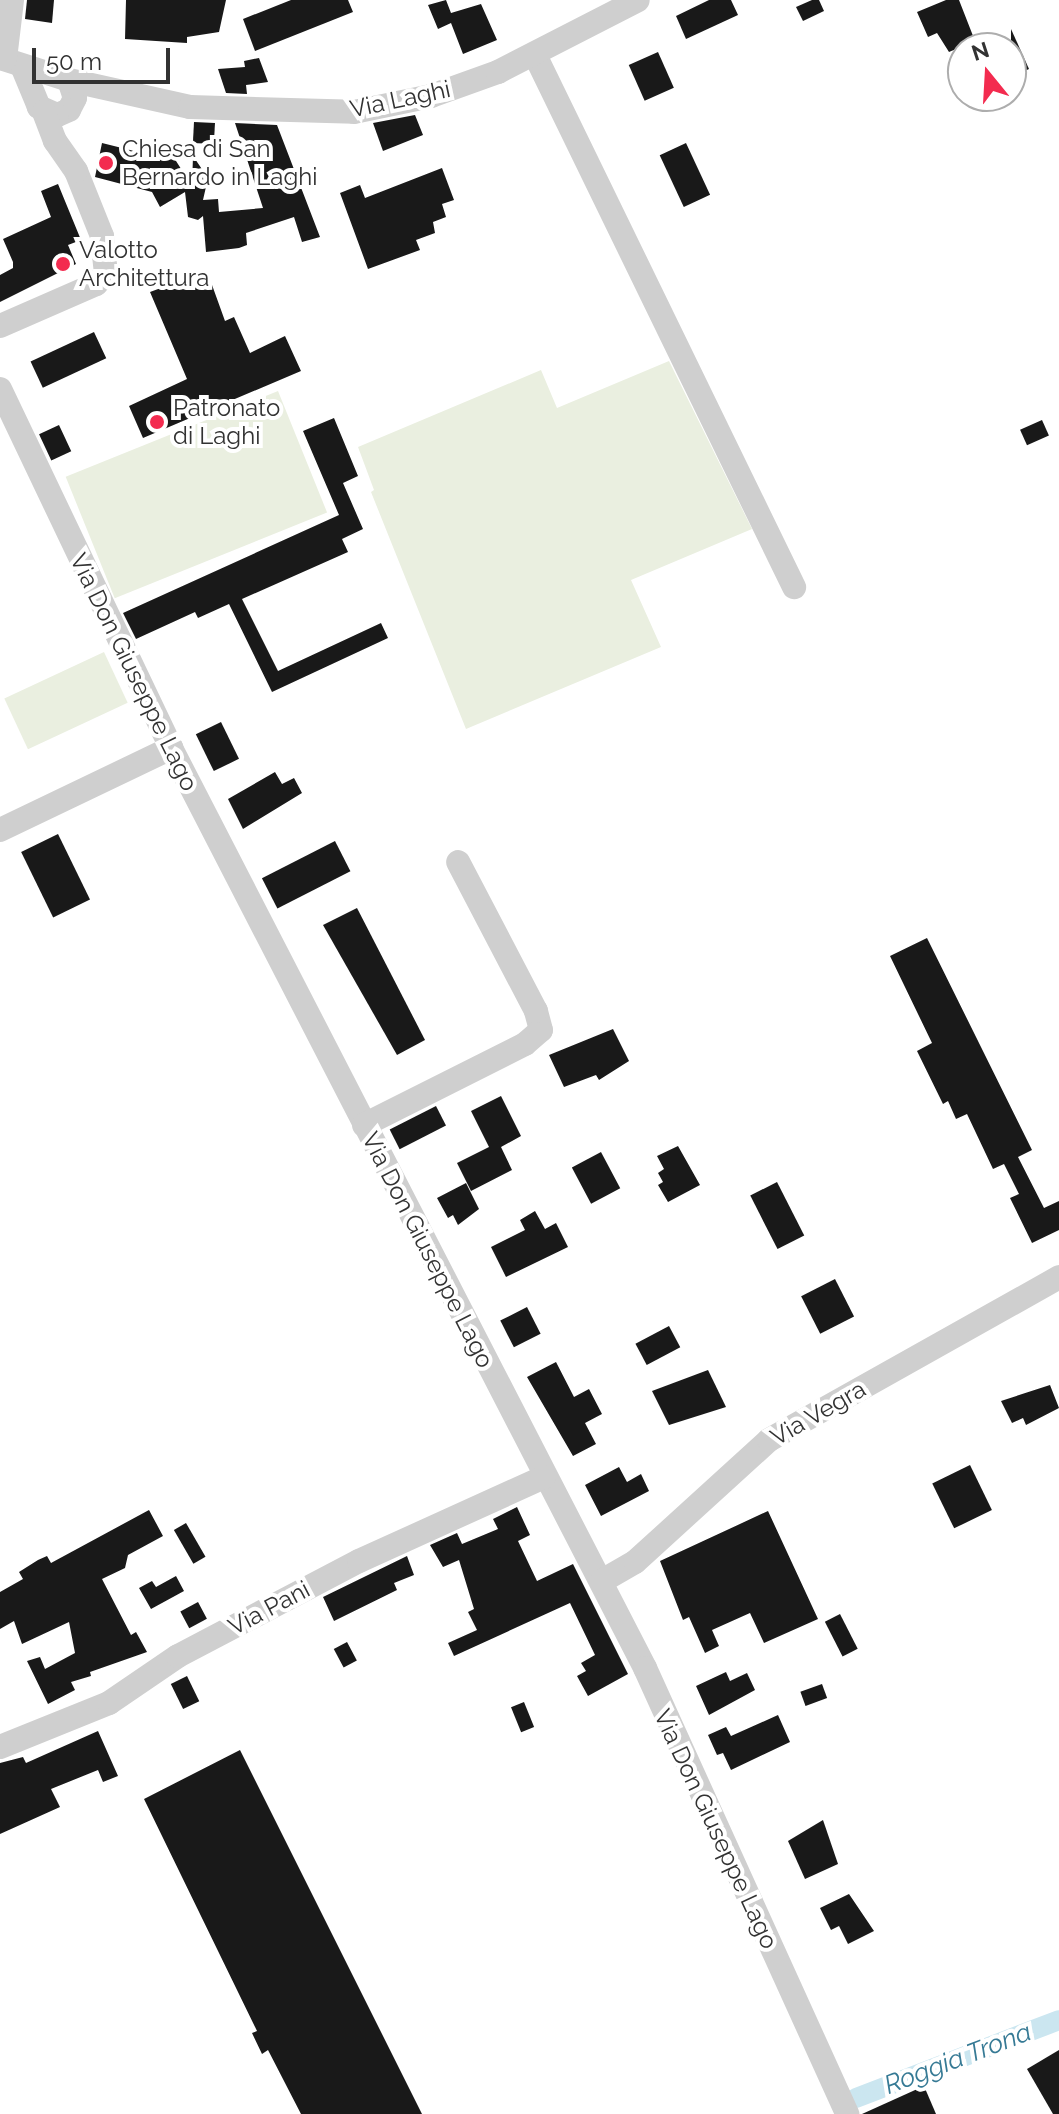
<!DOCTYPE html>
<html>
<head>
<meta charset="utf-8">
<style>
	body { margin:0 }
	#map { position:relative; width:1059px; height:2114px; overflow:hidden; background:#fff; font-family:Raleway,sans-serif }
	div>[style] { position:absolute }
	[style*='--x'] { left:calc(var(--x)*1px); top:calc(var(--y)*1px); width:calc(var(--w)*1px); rotate:calc(var(--a)*1deg) }
	.green>* { inset:0; background:#eaefe0; transform-origin:0 0 }
	.canal>* { height:20px; margin:-10px; padding:0 10px; transform-origin:10px; border-radius:10px; background:#cbe6f0 }
	.building>* { inset:0; background:#191919; transform-origin:0 0 }
	.minor>* { height:24px; margin:-12px; padding:0 12px; transform-origin:12px; border-radius:12px; background:#cfcfcf }
	.dots>* { width:22px; height:22px; translate:-50% -50%; box-sizing:border-box; border:4px solid #fff; border-radius:50% }
	span { translate:-50% -50%; white-space:nowrap; text-align:center; line-height:1.15; -webkit-text-stroke:8px #fff; paint-order:stroke }
	.street-label { font-size:24px; color:#323232 }
	.poi-label { font-size:24px; color:#323232 }
	.left { translate:0 -50%; text-align:left }
	.water-label { font-size:26px; color:#367a95; font-style:italic }
	.north { position:absolute; left:947px; top:32px; width:80px; height:80px; box-sizing:border-box; background:#fff; border:2px solid #adadad; border-radius:50%; rotate:342deg; font-size:22px; font-weight:700; line-height:32px; text-align:center; color:#323232 }
	.north::after { content:''; display:block; margin:auto; width:28px; height:36px; background:#f32b4f; clip-path:polygon(50% 0,100% 100%,50% 72%,0 100%) }
	.scale { position:absolute; left:32px; top:48px; width:138px; height:36px; box-sizing:border-box; border:4px solid #323232; border-top:0; padding-left:10px; font-size:24px; line-height:28px; white-space:nowrap; color:#323232; -webkit-text-stroke:6px #fff; paint-order:stroke }
</style>
</head>
<body>
<div id="map">
	<div class="green">
		<i style="clip-path:polygon(669px 361px,752px 529px,631px 580px,661px 647px,466px 729px,371px 492px,374px 490px,358px 447px,541px 370px,557px 408px)"></i>
		<i style="left:278px;top:391px;width:131px;height:229px;rotate:68deg"></i>
		<i style="left:104px;top:652px;width:56px;height:110px;rotate:65deg"></i>
	</div>
	<div class="canal">
		<i style="--x:856;--y:2098;--w:217;--a:-21"></i>
	</div>
	<div class="building">
		<i style="clip-path:polygon(27px 0,54px 0,52px 23px,25px 19px)"></i>
		<i style="clip-path:polygon(126px 0,226px 0,219px 32px,187px 37px,187px 43px,125px 39px)"></i>
		<i style="clip-path:polygon(291px 0,348px 0,353px 12px,255px 51px,243px 19px)"></i>
		<i style="clip-path:polygon(446px 0,451px 13px,481px 4px,497px 40px,463px 54px,451px 23px,438px 29px,428px 5px)"></i>
		<i style="clip-path:polygon(709px 0,731px 0,738px 15px,686px 39px,676px 16px)"></i>
		<i style="clip-path:polygon(812px 0,819px 0,824px 11px,803px 21px,796px 7px)"></i>
		<i style="clip-path:polygon(946px 0,959px 0,975px 41px,949px 52px,937px 33px,928px 37px,917px 12px)"></i>
		<i style="clip-path:polygon(1011px 29px,1029px 69px,1016px 75px,1011px 64px)"></i>
		<i style="left:658px;top:52px;width:39px;height:32px;rotate:66deg"></i>
		<i style="clip-path:polygon(259px 58px,268px 82px,246px 85px,247px 94px,226px 93px,218px 69px,245px 67px,244px 61px)"></i>
		<i style="clip-path:polygon(415px 115px,423px 135px,383px 151px,373px 123px)"></i>
		<i style="left:194px;top:122px;width:21px;height:21px;rotate:3deg"></i>
		<i style="clip-path:polygon(235px 123px,277px 125px,320px 237px,302px 242px,294px 217px,246px 233px,247px 245px,239px 248px,206px 252px,203px 216px,198px 220px,188px 217px,185px 192px,160px 207px,152px 192px,95px 177px,102px 143px,158px 157px,169px 150px,192px 186px,193px 156px,208px 178px,203px 200px,218px 199px,219px 212px,263px 208px)"></i>
		<i style="left:686px;top:143px;width:57px;height:29px;rotate:65deg"></i>
		<i style="clip-path:polygon(442px 168px,454px 200px,442px 204px,446px 217px,433px 222px,435px 233px,416px 240px,420px 250px,368px 269px,340px 193px,360px 185px,365px 198px)"></i>
		<i style="clip-path:polygon(58px 184px,81px 240px,68px 245px,76px 264px,0 302px,0 275px,13px 268px,13px 262px,3px 239px,51px 217px,41px 191px)"></i>
		<i style="clip-path:polygon(207px 271px,225px 321px,234px 317px,250px 353px,285px 336px,301px 371px,143px 438px,129px 406px,187px 379px,150px 292px)"></i>
		<i style="left:94px;top:332px;width:29px;height:70px;rotate:65deg"></i>
		<i style="clip-path:polygon(334px 418px,358px 476px,343px 483px,363px 529px,342px 539px,348px 552px,242px 599px,278px 671px,381px 623px,388px 638px,272px 692px,229px 604px,198px 618px,195px 612px,136px 639px,123px 613px,339px 515px,303px 431px)"></i>
		<i style="left:1042px;top:420px;width:17px;height:24px;rotate:66deg"></i>
		<i style="left:59px;top:425px;width:29px;height:22px;rotate:65deg"></i>
		<i style="left:221px;top:722px;width:41px;height:28px;rotate:64deg"></i>
		<i style="clip-path:polygon(275px 772px,282px 784px,294px 778px,302px 793px,243px 829px,228px 799px)"></i>
		<i style="left:58px;top:834px;width:73px;height:41px;rotate:64deg"></i>
		<i style="left:335px;top:841px;width:34px;height:82px;rotate:63deg"></i>
		<i style="clip-path:polygon(357px 908px,425px 1040px,397px 1055px,323px 925px)"></i>
		<i style="clip-path:polygon(927px 938px,1032px 1150px,1018px 1157px,1044px 1208px,1059px 1201px,1059px 1230px,1032px 1243px,1010px 1198px,1019px 1194px,1004px 1164px,993px 1169px,967px 1114px,956px 1119px,948px 1101px,943px 1104px,917px 1051px,932px 1043px,890px 956px)"></i>
		<i style="clip-path:polygon(613px 1029px,629px 1061px,599px 1080px,596px 1075px,564px 1087px,549px 1055px)"></i>
		<i style="clip-path:polygon(501px 1096px,521px 1136px,501px 1147px,512px 1170px,471px 1191px,457px 1163px,489px 1147px,471px 1111px)"></i>
		<i style="left:436px;top:1106px;width:22px;height:52px;rotate:63deg"></i>
		<i style="clip-path:polygon(678px 1146px,700px 1185px,668px 1202px,658px 1185px,663px 1182px,658px 1173px,664px 1169px,657px 1156px)"></i>
		<i style="left:601px;top:1152px;width:41px;height:33px;rotate:62deg"></i>
		<i style="left:777px;top:1182px;width:60px;height:30px;rotate:63deg"></i>
		<i style="clip-path:polygon(466px 1183px,479px 1209px,458px 1225px,453px 1215px,448px 1218px,437px 1198px)"></i>
		<i style="clip-path:polygon(535px 1211px,545px 1229px,556px 1223px,568px 1247px,506px 1277px,491px 1247px,525px 1230px,520px 1220px)"></i>
		<i style="left:835px;top:1279px;width:42px;height:38px;rotate:63deg"></i>
		<i style="left:527px;top:1307px;width:30px;height:30px;rotate:63deg"></i>
		<i style="left:669px;top:1326px;width:24px;height:38px;rotate:62deg"></i>
		<i style="clip-path:polygon(556px 1362px,574px 1397px,589px 1389px,602px 1414px,585px 1423px,596px 1444px,573px 1456px,527px 1377px)"></i>
		<i style="clip-path:polygon(708px 1370px,726px 1407px,669px 1425px,652px 1391px)"></i>
		<i style="clip-path:polygon(1050px 1385px,1059px 1408px,1026px 1425px,1023px 1418px,1012px 1423px,1001px 1401px)"></i>
		<i style="left:970px;top:1465px;width:50px;height:42px;rotate:64deg"></i>
		<i style="clip-path:polygon(619px 1467px,627px 1482px,641px 1474px,649px 1491px,601px 1516px,585px 1485px)"></i>
		<i style="clip-path:polygon(517px 1507px,530px 1535px,518px 1541px,537px 1581px,573px 1564px,628px 1674px,588px 1696px,577px 1676px,586px 1671px,581px 1663px,595px 1655px,570px 1603px,454px 1656px,448px 1643px,477px 1630px,468px 1612px,474px 1609px,459px 1560px,443px 1567px,430px 1545px,457px 1533px,462px 1544px,498px 1529px,493px 1519px)"></i>
		<i style="clip-path:polygon(149px 1510px,163px 1536px,128px 1555px,125px 1568px,102px 1579px,131px 1635px,136px 1632px,147px 1652px,90px 1672px,91px 1676px,71px 1682px,75px 1690px,48px 1704px,27px 1661px,40px 1657px,45px 1669px,75px 1653px,69px 1622px,22px 1644px,14px 1621px,0 1629px,0 1592px,23px 1579px,19px 1572px,38px 1560px,47px 1556px,51px 1563px)"></i>
		<i style="clip-path:polygon(768px 1511px,818px 1619px,764px 1643px,750px 1613px,712px 1630px,719px 1646px,705px 1653px,689px 1617px,683px 1620px,660px 1561px)"></i>
		<i style="left:186px;top:1523px;width:39px;height:14px;rotate:60deg"></i>
		<i style="clip-path:polygon(407px 1556px,414px 1575px,394px 1583px,397px 1590px,334px 1621px,323px 1597px)"></i>
		<i style="clip-path:polygon(176px 1576px,184px 1591px,151px 1609px,139px 1588px,152px 1581px,156px 1587px)"></i>
		<i style="left:198px;top:1602px;width:19px;height:20px;rotate:62deg"></i>
		<i style="left:840px;top:1614px;width:39px;height:17px;rotate:63deg"></i>
		<i style="left:347px;top:1642px;width:21px;height:15px;rotate:62deg"></i>
		<i style="clip-path:polygon(726px 1672px,730px 1681px,747px 1673px,755px 1690px,709px 1715px,696px 1686px)"></i>
		<i style="left:187px;top:1676px;width:28px;height:18px;rotate:64deg"></i>
		<i style="left:822px;top:1684px;width:15px;height:23px;rotate:70deg"></i>
		<i style="left:524px;top:1702px;width:27px;height:14px;rotate:68deg"></i>
		<i style="clip-path:polygon(778px 1715px,790px 1742px,731px 1770px,723px 1753px,717px 1755px,708px 1735px,726px 1727px,731px 1736px)"></i>
		<i style="clip-path:polygon(98px 1731px,118px 1776px,103px 1782px,98px 1770px,51px 1789px,60px 1807px,0 1834px,0 1763px,23px 1757px,26px 1763px)"></i>
		<i style="clip-path:polygon(240px 1750px,422px 2114px,301px 2114px,268px 2050px,262px 2054px,252px 2033px,257px 2031px,144px 1799px)"></i>
		<i style="clip-path:polygon(823px 1820px,838px 1864px,805px 1879px,788px 1841px)"></i>
		<i style="clip-path:polygon(849px 1894px,874px 1931px,848px 1944px,839px 1926px,831px 1930px,820px 1908px)"></i>
		<i style="clip-path:polygon(1059px 2050px,1059px 2114px,1053px 2114px,1027px 2069px)"></i>
		<i style="clip-path:polygon(924px 2086px,936px 2114px,862px 2114px)"></i>
	</div>
	<div class="minor">
		<i style="--x:535;--y:55;--w:592;--a:64.04"></i>
		<i style="--x:0;--y:58;--w:72;--a:17.7"></i>
		<i style="--x:69;--y:80;--w:19;--a:72"></i>
		<i style="--x:75;--y:98;--w:13;--a:117"></i>
		<i style="--x:69;--y:110;--w:13;--a:157"></i>
		<i style="--x:57;--y:115;--w:20;--a:-156"></i>
		<i style="--x:39;--y:107;--w:44;--a:-112.5"></i>
		<i style="--x:5;--y:59;--w:59;--a:-83.2"></i>
		<i style="--x:69;--y:80;--w:124;--a:12.6"></i>
		<i style="--x:190;--y:107;--w:164;--a:1.7"></i>
		<i style="--x:354;--y:112;--w:79;--a:-11.7"></i>
		<i style="--x:431;--y:96;--w:71;--a:-19.7"></i>
		<i style="--x:498;--y:72;--w:157;--a:-27.2"></i>
		<i style="--x:0;--y:326;--w:105;--a:-23.6"></i>
		<i style="--x:96;--y:284;--w:14;--a:-45"></i>
		<i style="--x:106;--y:274;--w:38;--a:-96"></i>
		<i style="--x:102;--y:236;--w:70;--a:-111.8"></i>
		<i style="--x:76;--y:171;--w:37;--a:-125"></i>
		<i style="--x:55;--y:141;--w:31;--a:-111"></i>
		<i style="--x:0;--y:389;--w:398;--a:64.5"></i>
		<i style="--x:171;--y:748;--w:1035;--a:62.74"></i>
		<i style="--x:645;--y:1668;--w:490;--a:65.6"></i>
		<i style="--x:0;--y:830;--w:190;--a:-25.6"></i>
		<i style="--x:364;--y:1125;--w:180;--a:-26.7"></i>
		<i style="--x:525;--y:1044;--w:21;--a:-41"></i>
		<i style="--x:541;--y:1030;--w:20;--a:-105"></i>
		<i style="--x:536;--y:1011;--w:168;--a:-117.6"></i>
		<i style="--x:602;--y:1581;--w:38;--a:-30"></i>
		<i style="--x:635;--y:1562;--w:181;--a:-42.3"></i>
		<i style="--x:769;--y:1440;--w:333;--a:-29.3"></i>
		<i style="--x:0;--y:1747;--w:118;--a:-22"></i>
		<i style="--x:109;--y:1703;--w:83;--a:-34.3"></i>
		<i style="--x:178;--y:1656;--w:204;--a:-27.7"></i>
		<i style="--x:359;--y:1561;--w:203;--a:-24.4"></i>
	</div>
	<div class="dots">
		<i style="left:106px;top:163px;background:#f32b4f"></i>
		<i style="left:63px;top:264px;background:#f32b4f"></i>
		<i style="left:157px;top:422px;background:#f32b4f"></i>
	</div>
	<div class="street-label">
		<span style="left:400px;top:99px;rotate:-12deg">Via Laghi</span>
		<span style="left:134px;top:672px;rotate:64deg">Via Don Giuseppe Lago</span>
		<span style="left:428px;top:1250px;rotate:63deg">Via Don Giuseppe Lago</span>
		<span style="left:818px;top:1413px;rotate:-30deg">Via Vegra</span>
		<span style="left:269px;top:1608px;rotate:-28deg">Via Pani</span>
		<span style="left:716px;top:1829px;rotate:65deg">Via Don Giuseppe Lago</span>
	</div>
	<div class="poi-label">
		<span class="left" style="left:122px;top:163px">Chiesa di San<br>Bernardo in Laghi</span>
		<span class="left" style="left:79px;top:264px">Valotto<br>Architettura</span>
		<span class="left" style="left:173px;top:422px">Patronato<br>di Laghi</span>
	</div>
	<div class="water-label">
		<span style="left:958px;top:2059px;rotate:-21deg">Roggia Trona</span>
	</div>
	<div class="north">N</div>
	<div class="scale">50 m</div>
</div>
</body>
</html>
